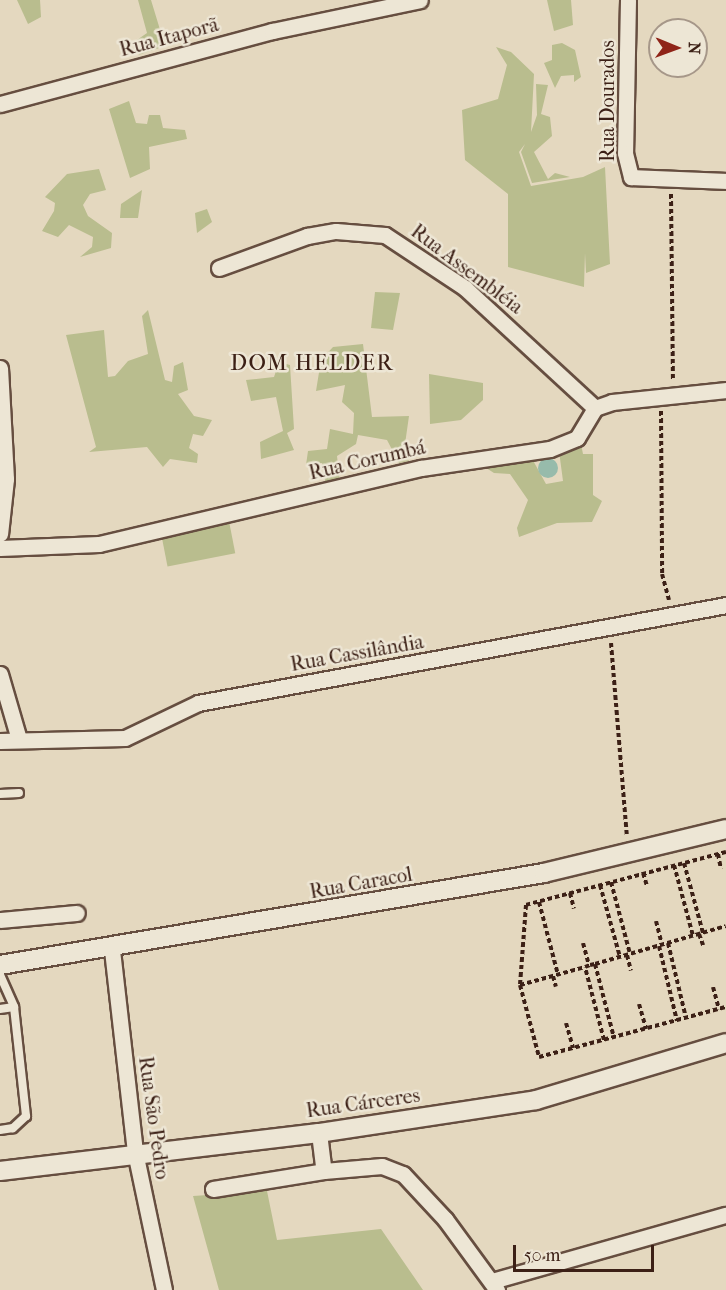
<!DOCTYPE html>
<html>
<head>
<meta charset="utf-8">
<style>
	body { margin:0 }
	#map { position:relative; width:726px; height:1290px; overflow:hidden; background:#e4d8bf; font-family:"IM FELL French Canon",serif }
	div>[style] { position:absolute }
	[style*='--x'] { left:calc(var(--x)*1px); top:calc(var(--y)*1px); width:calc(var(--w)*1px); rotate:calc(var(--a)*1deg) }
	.green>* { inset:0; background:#b9bd8e; transform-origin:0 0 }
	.water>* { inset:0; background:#97bbab }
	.round { border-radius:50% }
	.path>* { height:4px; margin-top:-2px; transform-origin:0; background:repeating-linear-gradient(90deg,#3c2016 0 4.5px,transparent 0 7.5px) }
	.roads { filter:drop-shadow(2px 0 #664e40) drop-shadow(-2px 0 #664e40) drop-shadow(0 2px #664e40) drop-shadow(0 -2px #664e40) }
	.service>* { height:8px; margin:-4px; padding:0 4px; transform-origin:4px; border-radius:4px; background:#ede6d5 }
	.minor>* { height:15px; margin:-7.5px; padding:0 7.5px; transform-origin:7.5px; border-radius:7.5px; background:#ede6d5 }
	.tertiary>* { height:18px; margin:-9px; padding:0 9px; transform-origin:9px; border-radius:9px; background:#ede6d5 }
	span { translate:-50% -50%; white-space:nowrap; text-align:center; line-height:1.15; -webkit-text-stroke:5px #ede6d5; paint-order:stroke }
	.street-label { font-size:20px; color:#3c2016 }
	.quarter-label { font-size:22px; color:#3c2016; letter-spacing:1.5px }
	.north { position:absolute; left:648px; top:18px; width:60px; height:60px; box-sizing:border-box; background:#ede6d5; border:2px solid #a69789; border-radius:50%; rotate:91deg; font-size:16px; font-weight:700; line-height:24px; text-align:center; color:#3c2016 }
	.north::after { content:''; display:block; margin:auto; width:21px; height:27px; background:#8f2418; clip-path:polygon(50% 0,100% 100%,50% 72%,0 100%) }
	.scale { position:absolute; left:513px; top:1245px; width:141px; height:27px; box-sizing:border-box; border:3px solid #3c2016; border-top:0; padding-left:8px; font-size:18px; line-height:21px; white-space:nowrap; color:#3c2016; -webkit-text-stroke:4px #ede6d5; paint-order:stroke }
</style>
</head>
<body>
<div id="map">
	<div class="green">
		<i style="clip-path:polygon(17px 0,40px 0,41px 17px,28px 24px)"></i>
		<i style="clip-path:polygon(138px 0,151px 0,165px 46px,139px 55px,134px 42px,147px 33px)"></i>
		<i style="clip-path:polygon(547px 0,571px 0,573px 25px,554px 31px)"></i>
		<i style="clip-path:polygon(562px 43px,575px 50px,581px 77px,574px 82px,574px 75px,561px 76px,555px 88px,544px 63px,552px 60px,552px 45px)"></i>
		<i style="clip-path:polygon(496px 47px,511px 52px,534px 74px,531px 132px,537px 115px,536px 84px,548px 85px,541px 114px,550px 117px,552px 136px,534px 152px,548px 179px,555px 173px,570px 177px,532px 183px,521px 152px,525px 144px,519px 152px,531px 186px,583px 177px,605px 167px,610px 264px,586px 273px,585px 253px,584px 287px,508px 267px,508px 194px,465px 160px,462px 110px,498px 99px,507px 65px)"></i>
		<i style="clip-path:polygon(129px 101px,136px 123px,147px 124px,149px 115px,160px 115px,163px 128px,185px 130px,187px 139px,149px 147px,150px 169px,130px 178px,109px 109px)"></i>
		<i style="clip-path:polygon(99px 169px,106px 190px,90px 194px,83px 205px,88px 216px,112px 233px,111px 248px,80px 257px,92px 247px,93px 237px,69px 225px,58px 237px,42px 231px,54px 211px,55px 203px,45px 197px,67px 174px)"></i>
		<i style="clip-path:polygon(142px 190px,138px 218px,120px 218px,121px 204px)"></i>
		<i style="clip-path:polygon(207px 209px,212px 222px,197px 233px,195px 213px)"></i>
		<i style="clip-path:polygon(375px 292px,400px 293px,393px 330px,371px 328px)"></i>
		<i style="clip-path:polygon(148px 310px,165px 380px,172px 382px,174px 366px,183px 362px,188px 390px,178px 394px,194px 416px,212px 420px,203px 436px,193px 434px,189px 448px,198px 454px,197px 463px,170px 459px,163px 467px,147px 447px,89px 452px,96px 447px,66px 335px,104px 330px,108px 377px,115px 376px,128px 361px,148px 354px,142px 316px)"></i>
		<i style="clip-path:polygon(363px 344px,372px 417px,409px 416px,404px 451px,409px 461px,399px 463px,387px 440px,358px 435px,356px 444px,337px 456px,340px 483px,326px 486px,322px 463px,306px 465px,308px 451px,327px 449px,330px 429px,353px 434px,354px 413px,342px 402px,345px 385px,316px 391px,321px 360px,333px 347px)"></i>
		<i style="clip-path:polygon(279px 362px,290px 365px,294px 429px,287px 433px,294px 450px,261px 459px,260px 442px,283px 431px,276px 397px,251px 401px,246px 380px,274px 377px)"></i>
		<i style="clip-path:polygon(429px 374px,483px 383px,483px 400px,461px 420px,430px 424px)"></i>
		<i style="clip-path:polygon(581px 444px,583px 454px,593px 454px,593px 495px,602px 501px,592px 522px,557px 523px,519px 537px,517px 528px,528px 500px,510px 474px,494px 473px,477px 462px,530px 455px,546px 484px,563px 481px,559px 451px)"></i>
		<i style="left:228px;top:516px;width:38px;height:69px;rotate:79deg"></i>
		<i style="clip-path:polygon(267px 1191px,277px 1240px,381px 1229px,423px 1290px,219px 1290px,193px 1196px)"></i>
	</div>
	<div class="water">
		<i class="round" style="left:538px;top:458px;width:20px;height:20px"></i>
	</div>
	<div class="path">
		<i style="--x:671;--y:194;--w:187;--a:89.4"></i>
		<i style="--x:661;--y:411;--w:163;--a:89.6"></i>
		<i style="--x:662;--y:574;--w:27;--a:75"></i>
		<i style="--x:611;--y:643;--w:194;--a:85.3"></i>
		<i style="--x:726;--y:852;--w:207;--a:165.2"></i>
		<i style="--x:526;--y:905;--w:80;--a:94.3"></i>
		<i style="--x:520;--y:985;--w:74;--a:75.2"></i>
		<i style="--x:539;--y:1057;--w:194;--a:-15"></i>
		<i style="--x:718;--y:854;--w:15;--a:79"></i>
		<i style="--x:684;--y:863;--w:73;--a:74.8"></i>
		<i style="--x:674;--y:865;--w:73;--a:75"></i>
		<i style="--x:643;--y:873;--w:14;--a:73"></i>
		<i style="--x:611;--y:882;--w:74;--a:75.2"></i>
		<i style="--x:600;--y:885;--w:75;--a:74.5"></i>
		<i style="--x:570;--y:893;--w:16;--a:76"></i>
		<i style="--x:539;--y:902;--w:75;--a:75.4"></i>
		<i style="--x:656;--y:921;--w:25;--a:76"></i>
		<i style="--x:699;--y:934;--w:12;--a:70"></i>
		<i style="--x:583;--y:943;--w:23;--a:75"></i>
		<i style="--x:668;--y:943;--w:77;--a:76.5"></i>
		<i style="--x:659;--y:946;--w:77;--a:76.5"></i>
		<i style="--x:627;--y:955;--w:16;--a:76"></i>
		<i style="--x:595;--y:964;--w:136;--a:-16.2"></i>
		<i style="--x:553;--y:976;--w:11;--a:75"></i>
		<i style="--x:520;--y:985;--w:67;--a:-15.5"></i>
		<i style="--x:713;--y:987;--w:23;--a:75"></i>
		<i style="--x:639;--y:1004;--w:26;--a:74"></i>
		<i style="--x:566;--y:1023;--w:26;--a:74"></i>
		<i style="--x:604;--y:1040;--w:75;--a:-104.6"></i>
		<i style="--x:585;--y:967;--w:5;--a:-22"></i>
		<i style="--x:590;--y:965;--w:5;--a:-11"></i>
		<i style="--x:595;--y:964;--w:76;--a:75.6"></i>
	</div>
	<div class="roads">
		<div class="service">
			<i style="--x:0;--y:794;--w:19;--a:-3"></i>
			<i style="--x:0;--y:975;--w:35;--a:66"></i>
			<i style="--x:14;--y:1007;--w:110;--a:83.7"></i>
			<i style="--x:26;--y:1116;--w:18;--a:137"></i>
			<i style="--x:13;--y:1128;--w:13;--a:171"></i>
			<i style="--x:0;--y:1009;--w:14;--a:-8"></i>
		</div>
		<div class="minor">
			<i style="--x:628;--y:0;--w:153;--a:91.1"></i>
			<i style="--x:625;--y:153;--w:25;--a:76"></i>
			<i style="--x:631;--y:177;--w:95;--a:2.4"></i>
			<i style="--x:0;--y:104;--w:282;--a:-15"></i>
			<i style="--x:272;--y:31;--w:151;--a:-11.8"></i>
			<i style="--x:219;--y:268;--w:94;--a:-20"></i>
			<i style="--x:307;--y:236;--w:29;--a:-10"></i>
			<i style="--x:336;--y:231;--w:49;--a:4.7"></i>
			<i style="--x:385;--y:235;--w:96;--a:33.5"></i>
			<i style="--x:465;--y:288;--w:177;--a:42.7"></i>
			<i style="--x:0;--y:368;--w:111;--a:86.9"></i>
			<i style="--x:6;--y:479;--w:55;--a:96.2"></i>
			<i style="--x:0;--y:548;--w:99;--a:-2.3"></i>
			<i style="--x:99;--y:544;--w:331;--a:-13.3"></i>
			<i style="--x:421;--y:468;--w:130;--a:-8.4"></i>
			<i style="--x:550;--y:449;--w:29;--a:-22"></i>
			<i style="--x:577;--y:438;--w:35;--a:-59"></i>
			<i style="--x:595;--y:408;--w:18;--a:-19"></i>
			<i style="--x:612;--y:402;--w:115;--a:-6"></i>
			<i style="--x:0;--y:674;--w:65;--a:73.8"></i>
			<i style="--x:0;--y:741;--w:125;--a:-1.4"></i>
			<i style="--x:125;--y:738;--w:81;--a:-25.6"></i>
			<i style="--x:198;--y:703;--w:537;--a:-10.51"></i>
			<i style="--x:0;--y:920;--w:77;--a:-5.2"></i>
			<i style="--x:112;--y:950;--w:203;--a:83.5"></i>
			<i style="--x:135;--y:1152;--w:141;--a:78.1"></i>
			<i style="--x:319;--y:1133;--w:38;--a:83"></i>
			<i style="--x:324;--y:1171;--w:58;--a:-4.9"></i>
			<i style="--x:382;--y:1166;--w:22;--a:21"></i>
			<i style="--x:403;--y:1174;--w:62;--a:47"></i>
			<i style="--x:445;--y:1219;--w:88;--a:53.8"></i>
			<i style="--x:213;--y:1189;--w:112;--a:-9.2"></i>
			<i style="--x:492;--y:1281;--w:243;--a:-15.8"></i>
		</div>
		<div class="tertiary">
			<i style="--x:0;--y:965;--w:552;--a:-9.6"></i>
			<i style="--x:544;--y:873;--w:187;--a:-13.6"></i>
			<i style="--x:0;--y:1171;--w:321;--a:-6.8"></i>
			<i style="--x:319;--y:1133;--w:219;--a:-8.6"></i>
			<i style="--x:536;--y:1100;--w:198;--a:-16.7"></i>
		</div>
	</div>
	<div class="street-label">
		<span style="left:169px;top:37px;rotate:-15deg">Rua Itaporã</span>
		<span style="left:607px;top:101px;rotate:-90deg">Rua Dourados</span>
		<span style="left:467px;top:269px;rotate:37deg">Rua Assembléia</span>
		<span style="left:367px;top:460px;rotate:-13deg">Rua Corumbá</span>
		<span style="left:357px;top:653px;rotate:-10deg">Rua Cassilândia</span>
		<span style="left:361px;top:883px;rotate:-10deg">Rua Caracol</span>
		<span style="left:363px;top:1103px;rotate:-8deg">Rua Cárceres</span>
		<span style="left:154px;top:1118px;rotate:82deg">Rua São Pedro</span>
	</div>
	<div class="quarter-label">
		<span style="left:312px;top:364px">DOM HELDER</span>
	</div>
	<div class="north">N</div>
	<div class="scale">50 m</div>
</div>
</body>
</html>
